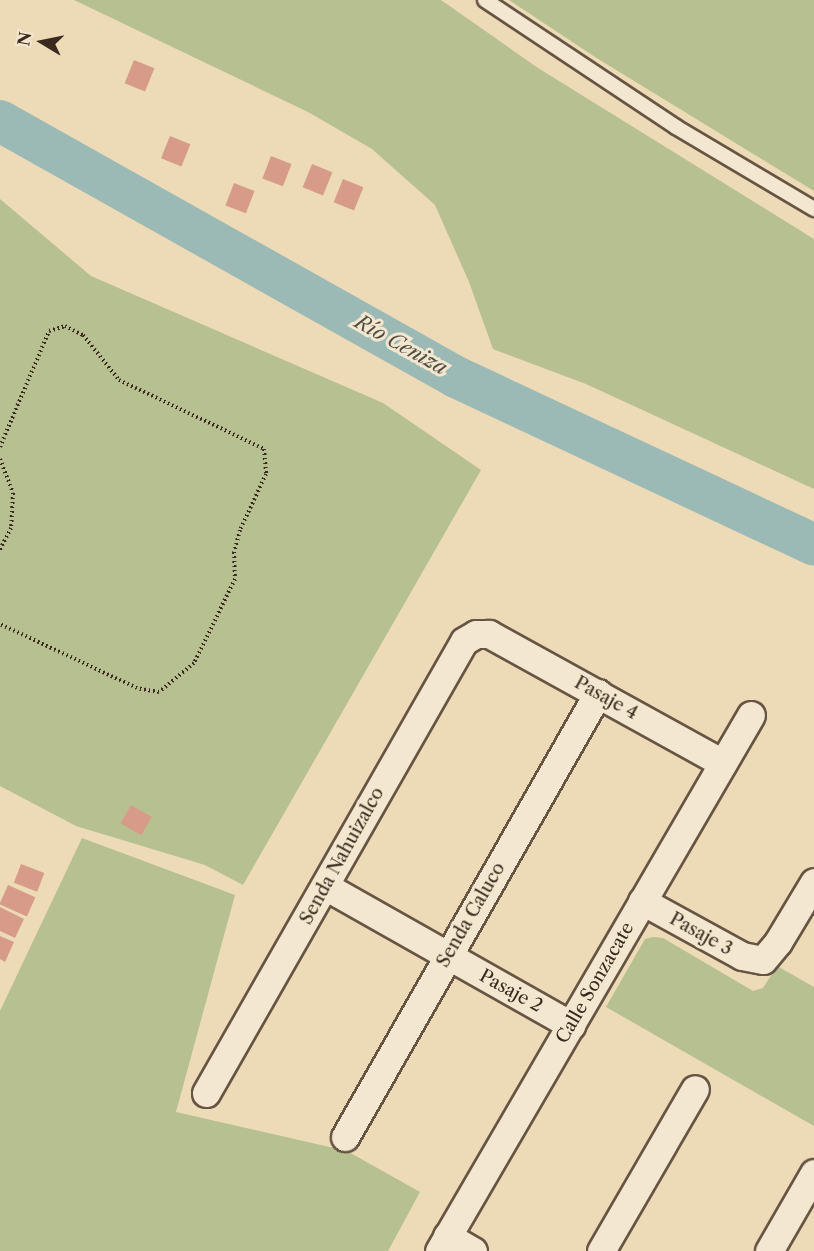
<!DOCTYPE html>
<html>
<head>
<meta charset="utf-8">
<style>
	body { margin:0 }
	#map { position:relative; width:814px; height:1251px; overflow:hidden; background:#eddab6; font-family:"Libre Caslon Text",serif }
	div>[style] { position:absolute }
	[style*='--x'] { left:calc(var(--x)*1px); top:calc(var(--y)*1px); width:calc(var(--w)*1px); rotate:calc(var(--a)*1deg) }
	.green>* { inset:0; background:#b6c090 }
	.river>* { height:42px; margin:-21px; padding:0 21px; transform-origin:21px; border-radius:21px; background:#9bb9b5 }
	.building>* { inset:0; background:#d79c89; transform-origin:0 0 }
	.path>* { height:4px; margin-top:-2px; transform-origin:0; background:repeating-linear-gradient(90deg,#3a291e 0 1.5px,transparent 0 4.5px) }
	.roads { filter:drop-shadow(2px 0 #675544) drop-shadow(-2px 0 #675544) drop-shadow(0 2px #675544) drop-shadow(0 -2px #675544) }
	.service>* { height:14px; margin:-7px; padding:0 7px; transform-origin:7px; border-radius:7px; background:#f3e7d0 }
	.minor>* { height:27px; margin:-13.5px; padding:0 13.5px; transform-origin:13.5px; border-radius:13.5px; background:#f3e7d0 }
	span { translate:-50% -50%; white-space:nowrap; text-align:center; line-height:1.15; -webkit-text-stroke:6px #f3e7d0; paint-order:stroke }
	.street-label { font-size:18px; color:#3a291e }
	.water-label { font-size:20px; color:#524d44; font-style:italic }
	.north { position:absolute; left:12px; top:12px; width:60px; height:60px; -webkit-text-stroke:4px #f3e7d0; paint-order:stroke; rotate:280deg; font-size:16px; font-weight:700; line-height:24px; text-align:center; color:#3a291e }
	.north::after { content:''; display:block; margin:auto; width:21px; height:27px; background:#3a291e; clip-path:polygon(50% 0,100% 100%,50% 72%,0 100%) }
</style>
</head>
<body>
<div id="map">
	<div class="green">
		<i style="clip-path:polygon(74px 0,441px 0,538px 68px,814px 239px,814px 489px,586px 384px,493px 349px,469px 282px,435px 205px,372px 149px,308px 112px)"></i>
		<i style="clip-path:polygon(509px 0,814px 0,814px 191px,595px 57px)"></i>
		<i style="clip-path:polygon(0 199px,91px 276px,383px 403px,481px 470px,243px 885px,205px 865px,76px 826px,0 786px)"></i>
		<i style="clip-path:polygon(82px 838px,235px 895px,176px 1112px,347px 1151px,420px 1192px,388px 1251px,0 1251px,0 1011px)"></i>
		<i style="clip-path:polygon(653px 937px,663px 938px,753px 991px,763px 988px,777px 966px,814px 987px,814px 1126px,606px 1007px,645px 939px)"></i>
	</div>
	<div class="river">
		<i style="--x:0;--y:121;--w:523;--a:29.31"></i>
		<i style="--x:456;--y:377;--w:395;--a:25.1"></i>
	</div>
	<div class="building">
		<i style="left:134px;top:60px;width:22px;height:25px;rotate:22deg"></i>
		<i style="left:170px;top:136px;width:22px;height:24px;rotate:22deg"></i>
		<i style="left:271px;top:156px;width:22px;height:24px;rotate:21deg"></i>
		<i style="left:312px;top:164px;width:22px;height:25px;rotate:22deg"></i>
		<i style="left:343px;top:179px;width:22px;height:25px;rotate:22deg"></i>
		<i style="left:234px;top:183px;width:22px;height:24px;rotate:21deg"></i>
		<i style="left:131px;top:805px;width:24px;height:21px;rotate:30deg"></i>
		<i style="left:21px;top:864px;width:25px;height:20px;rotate:21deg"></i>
		<i style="left:8px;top:885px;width:30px;height:21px;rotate:24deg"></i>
		<i style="clip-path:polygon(0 907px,24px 919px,15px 938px,0 931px)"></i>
		<i style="clip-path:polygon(0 936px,14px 942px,5px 962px,0 959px)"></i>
	</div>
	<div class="path">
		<i style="--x:0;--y:447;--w:126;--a:-67.1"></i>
		<i style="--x:49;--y:331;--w:17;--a:-17"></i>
		<i style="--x:65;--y:326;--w:20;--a:27"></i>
		<i style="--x:83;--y:335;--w:58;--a:51.3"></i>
		<i style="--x:119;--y:380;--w:161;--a:25.4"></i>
		<i style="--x:264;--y:449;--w:25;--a:85"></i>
		<i style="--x:266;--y:474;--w:62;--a:114.9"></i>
		<i style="--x:240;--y:530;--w:23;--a:105"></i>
		<i style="--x:234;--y:552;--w:27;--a:88"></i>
		<i style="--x:235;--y:579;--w:93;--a:116"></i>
		<i style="--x:194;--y:663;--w:45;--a:140.4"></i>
		<i style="--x:159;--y:692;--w:22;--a:-170"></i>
		<i style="--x:137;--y:688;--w:151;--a:-155"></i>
		<i style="--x:0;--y:459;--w:36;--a:69"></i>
		<i style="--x:13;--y:493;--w:35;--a:93"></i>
		<i style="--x:11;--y:528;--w:25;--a:117"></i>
	</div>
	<div class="roads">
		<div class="service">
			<i style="--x:485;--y:0;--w:229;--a:33.6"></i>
			<i style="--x:676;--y:127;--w:161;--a:30.7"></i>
		</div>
		<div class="minor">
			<i style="--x:325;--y:886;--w:283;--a:29.5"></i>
			<i style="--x:642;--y:901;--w:114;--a:28.8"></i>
			<i style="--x:742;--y:956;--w:21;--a:11"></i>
			<i style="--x:763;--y:960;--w:23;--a:-50"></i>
			<i style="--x:778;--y:942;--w:70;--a:-59"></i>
			<i style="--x:206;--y:1093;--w:520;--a:-60.28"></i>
			<i style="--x:464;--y:641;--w:14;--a:-30"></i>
			<i style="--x:476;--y:634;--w:13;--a:0"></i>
			<i style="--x:489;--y:634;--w:267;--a:28.9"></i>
			<i style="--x:345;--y:1137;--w:511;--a:-60.32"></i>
			<i style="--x:447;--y:1236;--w:30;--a:30"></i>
			<i style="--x:439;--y:1251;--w:620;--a:-59.8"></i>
			<i style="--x:601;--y:1251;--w:187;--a:-59.9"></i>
			<i style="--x:769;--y:1251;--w:90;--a:-60"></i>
		</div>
	</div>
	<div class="street-label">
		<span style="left:606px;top:698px;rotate:29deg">Pasaje 4</span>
		<span style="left:342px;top:856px;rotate:-61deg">Senda Nahuizalco</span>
		<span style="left:471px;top:915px;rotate:-60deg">Senda Caluco</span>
		<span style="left:701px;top:934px;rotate:29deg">Pasaje 3</span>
		<span style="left:595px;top:983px;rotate:-60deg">Calle Sonzacate</span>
		<span style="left:511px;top:991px;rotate:29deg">Pasaje 2</span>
	</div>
	<div class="water-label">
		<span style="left:401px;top:345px;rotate:29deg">Río Ceniza</span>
	</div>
	<div class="north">N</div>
</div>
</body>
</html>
